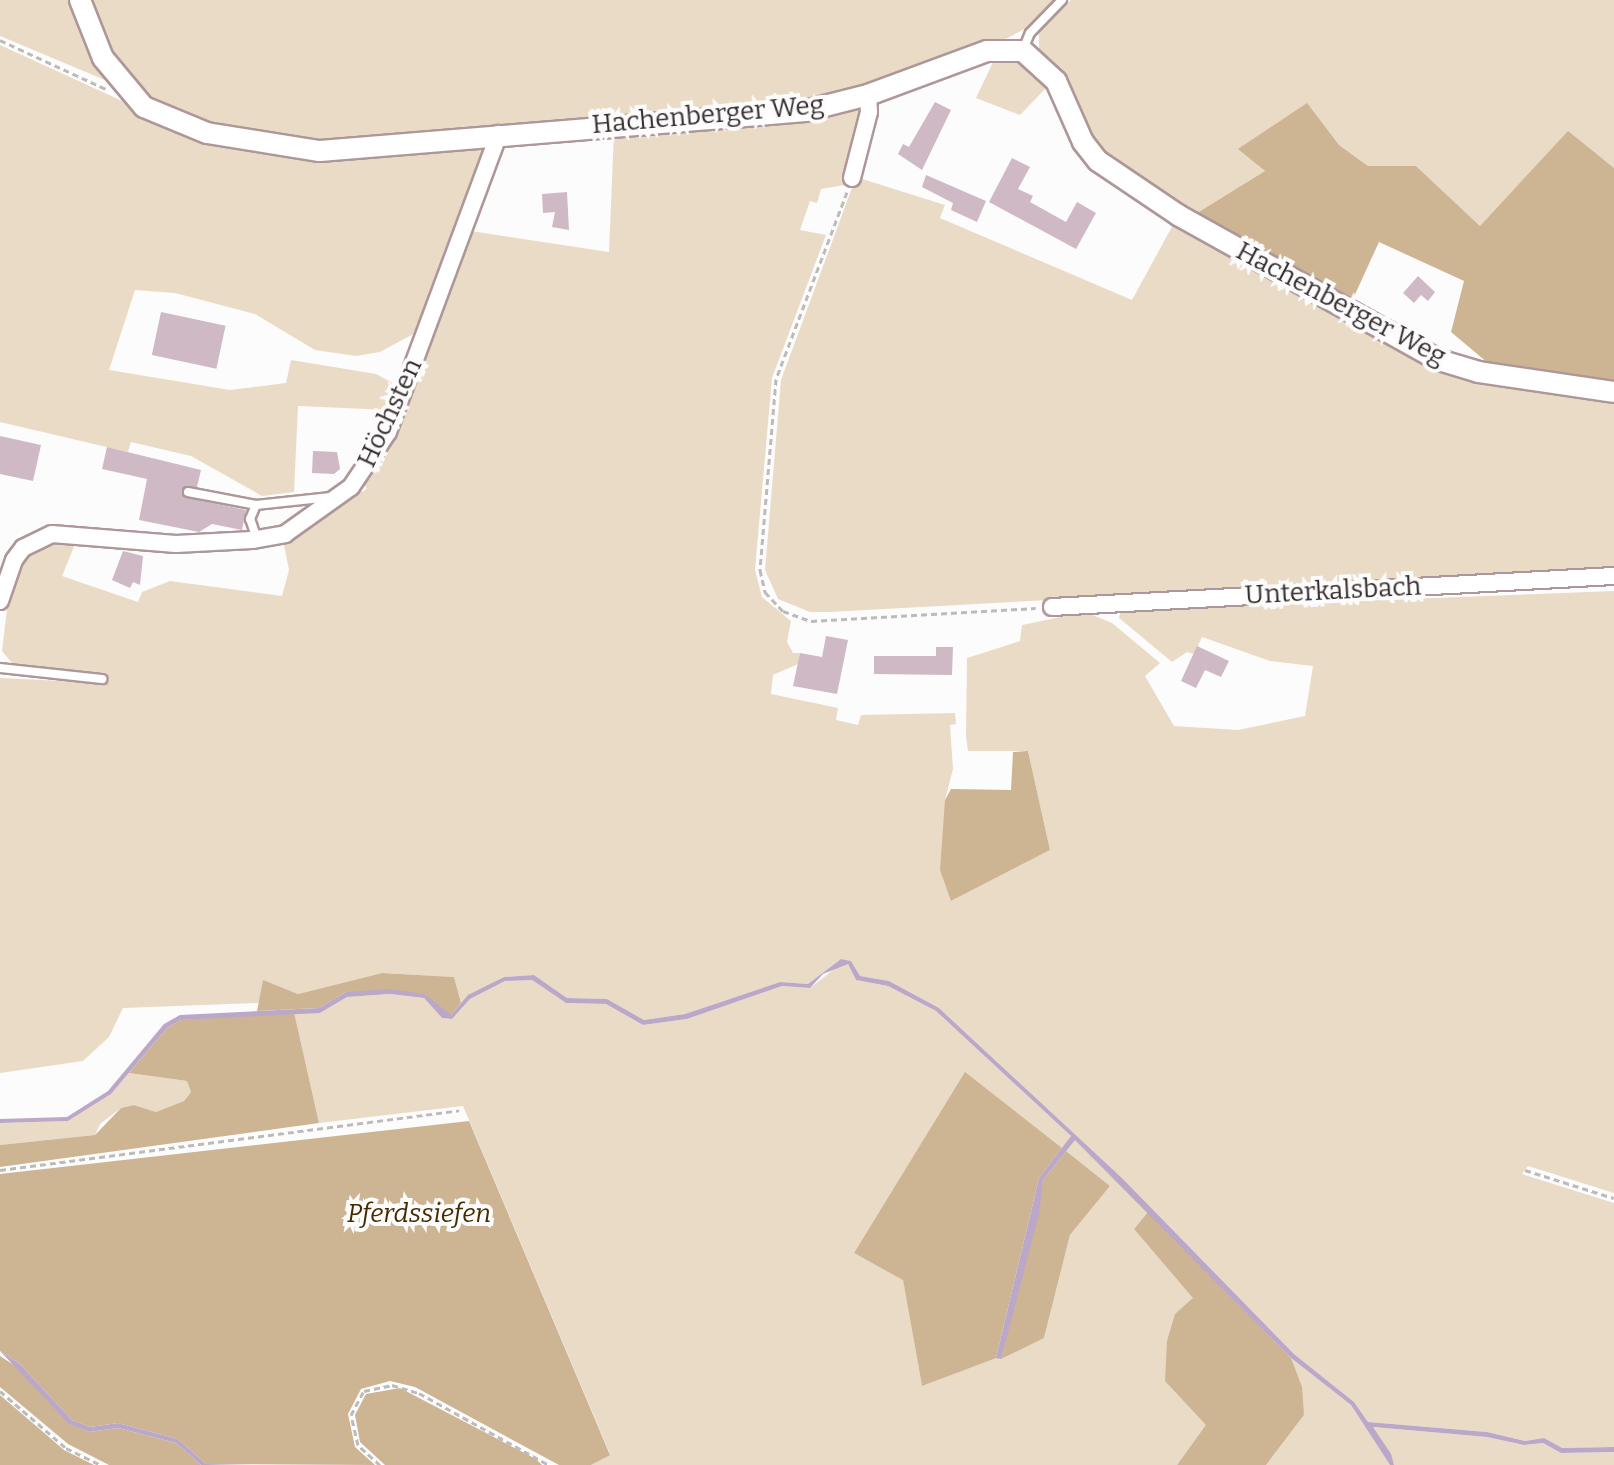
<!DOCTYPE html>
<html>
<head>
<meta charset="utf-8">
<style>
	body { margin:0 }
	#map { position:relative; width:1614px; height:1465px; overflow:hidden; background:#fcfcfc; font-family:Bitter,serif }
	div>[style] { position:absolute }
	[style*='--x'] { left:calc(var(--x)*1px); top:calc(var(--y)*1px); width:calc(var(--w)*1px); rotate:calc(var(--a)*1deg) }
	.green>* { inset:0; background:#eadbc6 }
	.forest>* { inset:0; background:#cdb493 }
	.water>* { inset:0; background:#bba7c8 }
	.building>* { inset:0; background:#ceb9c5; transform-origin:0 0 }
	.path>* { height:3px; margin-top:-1.5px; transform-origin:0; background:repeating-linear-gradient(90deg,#bdbaba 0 6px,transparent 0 10px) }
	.roads { filter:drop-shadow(2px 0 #ae9798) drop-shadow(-2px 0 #ae9798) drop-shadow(0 2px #ae9798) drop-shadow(0 -2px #ae9798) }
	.service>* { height:8px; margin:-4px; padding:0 4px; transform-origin:4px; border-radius:4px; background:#fff }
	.minor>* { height:16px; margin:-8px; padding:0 8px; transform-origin:8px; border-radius:8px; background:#fff }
	.tertiary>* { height:20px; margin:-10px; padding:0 10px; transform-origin:10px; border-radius:10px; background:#fff }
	span { translate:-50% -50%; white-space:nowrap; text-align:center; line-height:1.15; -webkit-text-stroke:8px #fcfcfc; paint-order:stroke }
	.street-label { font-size:26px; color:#372d2e }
	.park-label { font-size:26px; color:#452c00; font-style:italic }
</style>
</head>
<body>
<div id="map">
	<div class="green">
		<i style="clip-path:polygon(0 0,73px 0,112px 83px,0 36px)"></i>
		<i style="clip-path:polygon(89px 0,1053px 0,1026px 28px,1004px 40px,973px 45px,827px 97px,309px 142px,205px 122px,145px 97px,111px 51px)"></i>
		<i style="clip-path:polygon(1071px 0,1614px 0,1614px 168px,1568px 132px,1480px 226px,1416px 166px,1368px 166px,1339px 145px,1306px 104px,1239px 149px,1265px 171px,1197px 213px,1113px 162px,1092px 136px,1065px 75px,1039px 50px,1039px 33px)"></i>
		<i style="clip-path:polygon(0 45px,131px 105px,152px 121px,260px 152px,308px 158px,477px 143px,485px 154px,419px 331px,380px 352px,356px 356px,315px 350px,255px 314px,175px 293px,135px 290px,109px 370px,230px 390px,286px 383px,291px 360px,376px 374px,398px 386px,389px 410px,298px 406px,294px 492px,262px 496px,191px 456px,131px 442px,128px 452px,0 422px)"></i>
		<i style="clip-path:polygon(1005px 58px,1036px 70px,1048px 86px,1020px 115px,976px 98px,994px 60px)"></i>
		<i style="clip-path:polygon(859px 105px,866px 112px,845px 185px,821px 189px,817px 203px,810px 201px,800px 230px,826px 235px,772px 378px,755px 570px,762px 597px,791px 621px,787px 642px,793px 653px,800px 653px,798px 664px,773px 675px,771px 694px,838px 708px,836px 720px,858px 725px,861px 715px,955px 713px,956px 724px,950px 725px,953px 769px,945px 800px,951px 901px,1050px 850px,1028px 751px,968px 751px,966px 736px,967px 658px,1020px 641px,1022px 625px,1085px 612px,1112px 623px,1160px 663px,1145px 676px,1174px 726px,1238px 730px,1305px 716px,1313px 666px,1270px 661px,1202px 637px,1194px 654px,1187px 652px,1172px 662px,1119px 618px,1121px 610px,1614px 591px,1614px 1193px,1528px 1166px,1522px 1174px,1614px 1203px,1614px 1447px,1561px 1448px,1544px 1438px,1525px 1441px,1487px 1432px,1368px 1422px,1354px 1402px,1294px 1354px,1122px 1178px,939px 1008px,889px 981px,860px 976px,851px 961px,841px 959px,808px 984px,780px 982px,685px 1014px,644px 1020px,607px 999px,567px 998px,534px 975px,503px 977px,461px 1003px,454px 977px,382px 973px,298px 994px,263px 981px,259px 1003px,123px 1008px,109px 1037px,83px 1061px,0 1073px,0 678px,105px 683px,108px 673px,16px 668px,2px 651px,11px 576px,26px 554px,50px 542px,76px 542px,62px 576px,138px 602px,142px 592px,170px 581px,282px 596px,289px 570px,283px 540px,324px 518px,358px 489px,363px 492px,367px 488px,362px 483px,390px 447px,471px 231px,609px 252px,614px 132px)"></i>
		<i style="clip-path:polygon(856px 177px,945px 205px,940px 218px,1132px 300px,1174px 223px,1437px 369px,1478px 384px,1614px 402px,1614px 569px,829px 612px,810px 612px,778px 599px,765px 570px,781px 380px)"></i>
		<i style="clip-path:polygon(842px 963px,848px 964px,856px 980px,888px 986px,936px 1011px,1071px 1136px,1062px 1148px,965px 1073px,854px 1253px,903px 1279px,922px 1386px,1044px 1338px,1070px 1235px,1110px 1186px,1066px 1151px,1075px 1139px,1148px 1212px,1134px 1229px,1194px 1298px,1207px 1425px,1177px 1465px,591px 1465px,610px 1454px,463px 1106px,319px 1123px,294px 1012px,320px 1013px,347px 997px,390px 994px,424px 998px,442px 1018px,452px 1019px,470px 999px,505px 981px,532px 980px,566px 1003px,606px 1004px,643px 1025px,687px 1019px,782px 986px,810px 988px)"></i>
		<i style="clip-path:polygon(129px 1073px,187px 1081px,191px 1092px,184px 1101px,156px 1112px,134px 1105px,121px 1108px,100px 1124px,95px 1135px,0 1145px,0 1123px,68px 1121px,111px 1094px)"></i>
		<i style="clip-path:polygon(1291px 1358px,1351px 1405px,1390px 1465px,1266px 1465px,1304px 1415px)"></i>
		<i style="clip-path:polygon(1372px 1427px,1487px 1437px,1524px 1445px,1543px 1443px,1561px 1453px,1614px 1452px,1614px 1465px,1394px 1465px)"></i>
	</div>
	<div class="forest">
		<i style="clip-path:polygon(1307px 103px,1339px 145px,1368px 166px,1416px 166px,1480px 226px,1568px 131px,1614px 168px,1614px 381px,1488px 363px,1451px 332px,1464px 281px,1379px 242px,1352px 301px,1197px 213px,1265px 171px,1238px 149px)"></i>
		<i style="clip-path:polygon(1028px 751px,1050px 850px,951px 901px,940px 870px,945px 800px,951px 789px,1011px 790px,1013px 752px)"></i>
		<i style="clip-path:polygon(382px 973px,454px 977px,461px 1003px,451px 1015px,444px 1014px,425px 994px,346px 992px,319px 1008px,257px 1011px,263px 980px,298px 994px)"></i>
		<i style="clip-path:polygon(294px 1012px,319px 1123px,0 1167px,0 1145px,95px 1135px,121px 1108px,134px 1105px,156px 1112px,184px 1101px,191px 1092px,187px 1081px,129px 1073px,167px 1028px,181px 1020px)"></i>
		<i style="clip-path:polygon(965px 1072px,1062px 1148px,1039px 1178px,996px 1358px,922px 1386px,903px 1280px,854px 1253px)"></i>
		<i style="clip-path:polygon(469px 1121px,610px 1455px,591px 1465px,559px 1465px,415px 1387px,390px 1381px,361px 1389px,348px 1414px,355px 1447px,375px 1465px,206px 1464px,178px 1439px,118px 1423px,90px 1427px,72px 1420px,20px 1364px,0 1351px,0 1174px)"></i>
		<i style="clip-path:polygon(1066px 1151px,1110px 1186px,1070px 1235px,1044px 1338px,1001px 1359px,1043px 1180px)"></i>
		<i style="clip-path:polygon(1148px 1212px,1291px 1358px,1302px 1387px,1304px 1415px,1266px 1465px,1177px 1465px,1206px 1425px,1165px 1381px,1167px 1341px,1175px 1314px,1193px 1298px,1134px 1229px)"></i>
		<i style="clip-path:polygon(0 1356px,17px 1367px,70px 1424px,89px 1432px,118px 1428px,176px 1443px,201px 1465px,109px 1465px,68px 1444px,0 1387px)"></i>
		<i style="clip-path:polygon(400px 1388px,536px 1459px,542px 1465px,385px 1465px,360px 1442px,355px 1415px,366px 1394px)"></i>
		<i style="clip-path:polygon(0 1395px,64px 1450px,94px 1465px,0 1465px)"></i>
	</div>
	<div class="water">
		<i style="clip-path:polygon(841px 959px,851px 961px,860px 976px,889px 981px,939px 1008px,1122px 1178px,1294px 1354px,1354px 1402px,1368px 1422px,1487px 1432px,1525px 1441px,1544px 1438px,1562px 1448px,1614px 1447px,1614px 1452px,1561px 1453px,1543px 1443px,1524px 1445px,1487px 1437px,1373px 1427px,1391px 1454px,1394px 1465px,1390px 1465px,1351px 1405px,1291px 1358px,1075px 1140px,1043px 1180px,1039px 1214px,1001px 1359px,996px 1358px,1039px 1178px,1071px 1136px,936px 1011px,888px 986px,856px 980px,848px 964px,823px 974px,810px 988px,782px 986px,687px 1019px,643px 1025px,606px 1004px,566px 1003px,532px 980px,505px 981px,470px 999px,452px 1019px,442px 1018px,424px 998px,390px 994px,347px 997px,320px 1013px,181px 1020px,167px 1028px,111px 1094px,68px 1121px,0 1123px,0 1119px,67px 1117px,108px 1091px,164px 1024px,180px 1015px,319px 1008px,346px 992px,390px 989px,425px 994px,451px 1015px,468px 995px,504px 977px,534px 975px,567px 998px,607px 999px,644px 1020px,685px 1014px,780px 982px,808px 984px)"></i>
		<i style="clip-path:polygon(0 1351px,20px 1364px,72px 1420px,90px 1427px,118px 1423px,178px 1439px,206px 1464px,252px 1465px,201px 1465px,176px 1443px,118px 1428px,89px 1432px,69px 1424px)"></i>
	</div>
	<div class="building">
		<i style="clip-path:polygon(935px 102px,951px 110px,922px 170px,898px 154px,903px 144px,909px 147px)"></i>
		<i style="clip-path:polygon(1012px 158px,1030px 167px,1018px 189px,1033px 196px,1030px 202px,1066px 222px,1077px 202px,1096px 213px,1076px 249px,989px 202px)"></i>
		<i style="clip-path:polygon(926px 175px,986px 201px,977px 222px,951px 210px,953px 203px,922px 187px)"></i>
		<i style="clip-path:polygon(567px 192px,569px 230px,552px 227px,555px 212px,543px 213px,542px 194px)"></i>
		<i style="clip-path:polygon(1418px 276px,1435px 292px,1428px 301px,1421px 295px,1414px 303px,1403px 293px)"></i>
		<i style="left:161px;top:312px;width:66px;height:44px;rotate:12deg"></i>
		<i style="clip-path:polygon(0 436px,41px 445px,33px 481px,0 474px)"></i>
		<i style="clip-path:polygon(107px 447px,201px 470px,197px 487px,183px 487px,183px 497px,246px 510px,242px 530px,212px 524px,199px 532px,139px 520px,147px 479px,102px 469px)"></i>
		<i style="clip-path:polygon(313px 451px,337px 452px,340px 469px,334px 474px,312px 473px)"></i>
		<i style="clip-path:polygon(123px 551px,143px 556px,140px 585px,133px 582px,130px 588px,112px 580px)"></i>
		<i style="clip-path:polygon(826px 636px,848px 640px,837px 694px,793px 686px,800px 653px,822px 657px)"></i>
		<i style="clip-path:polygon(1197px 646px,1229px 661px,1221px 677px,1205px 670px,1196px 688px,1181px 681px)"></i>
		<i style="clip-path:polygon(936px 647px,953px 647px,952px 675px,874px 674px,874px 656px,936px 656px)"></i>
	</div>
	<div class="path">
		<i style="--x:0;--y:40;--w:117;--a:24.8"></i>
		<i style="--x:847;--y:192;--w:200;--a:110.8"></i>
		<i style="--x:776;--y:379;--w:192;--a:94.8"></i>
		<i style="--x:760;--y:570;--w:23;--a:77"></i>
		<i style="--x:765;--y:592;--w:26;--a:47"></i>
		<i style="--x:783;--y:611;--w:30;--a:20"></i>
		<i style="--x:811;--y:621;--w:225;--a:-3.3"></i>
		<i style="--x:0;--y:1170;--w:463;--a:-7.4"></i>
		<i style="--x:1525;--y:1170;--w:93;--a:17.5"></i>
		<i style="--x:0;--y:1391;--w:87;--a:40.8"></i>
		<i style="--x:66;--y:1448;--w:39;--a:26"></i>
		<i style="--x:380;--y:1465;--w:30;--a:-138"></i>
		<i style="--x:358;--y:1445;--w:31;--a:-103"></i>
		<i style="--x:351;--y:1415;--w:27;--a:-62"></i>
		<i style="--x:364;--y:1391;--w:29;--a:-12"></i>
		<i style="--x:392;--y:1385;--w:28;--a:17"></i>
		<i style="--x:419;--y:1393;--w:149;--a:29"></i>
	</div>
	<div class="roads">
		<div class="service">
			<i style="--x:1023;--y:50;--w:18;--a:-68"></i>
			<i style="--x:1030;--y:33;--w:46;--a:-45.9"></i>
			<i style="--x:188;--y:492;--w:69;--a:10.8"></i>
			<i style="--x:257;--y:539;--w:21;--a:-109"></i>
			<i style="--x:250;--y:519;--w:15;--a:-67"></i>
			<i style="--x:256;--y:505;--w:75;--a:-6.1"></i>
			<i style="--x:0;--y:668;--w:103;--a:6.2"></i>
		</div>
		<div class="minor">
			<i style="--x:852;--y:178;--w:68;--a:-75.6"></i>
			<i style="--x:869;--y:112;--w:17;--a:-93"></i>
			<i style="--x:0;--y:601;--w:43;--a:-71.1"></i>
			<i style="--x:14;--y:560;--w:15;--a:-53"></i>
			<i style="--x:23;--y:548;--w:32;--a:-26"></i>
			<i style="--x:52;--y:534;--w:124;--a:4.6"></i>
			<i style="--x:176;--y:544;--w:76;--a:-3"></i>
			<i style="--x:252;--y:540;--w:34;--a:-10"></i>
			<i style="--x:285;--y:534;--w:81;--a:-35.5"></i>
			<i style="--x:351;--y:487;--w:66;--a:-56.1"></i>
			<i style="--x:388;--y:432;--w:318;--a:-69.6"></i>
			<i style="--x:1052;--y:607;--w:563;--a:-3.16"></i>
		</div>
		<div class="tertiary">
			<i style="--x:80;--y:0;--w:62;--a:68.4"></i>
			<i style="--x:103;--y:58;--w:64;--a:50.1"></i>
			<i style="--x:144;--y:107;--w:68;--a:22.4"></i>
			<i style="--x:207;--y:133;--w:114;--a:9.1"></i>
			<i style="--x:320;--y:151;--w:487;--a:-4.7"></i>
			<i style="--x:805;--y:111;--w:65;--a:-14.3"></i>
			<i style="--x:868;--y:95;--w:127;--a:-20.3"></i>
			<i style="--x:987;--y:51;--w:36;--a:0"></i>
			<i style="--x:1023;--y:51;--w:45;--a:42.3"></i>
			<i style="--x:1056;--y:81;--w:67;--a:66.1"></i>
			<i style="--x:1083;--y:142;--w:24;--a:52"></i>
			<i style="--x:1098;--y:161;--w:97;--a:34"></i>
			<i style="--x:1178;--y:215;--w:299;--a:29.1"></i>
			<i style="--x:1439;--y:360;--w:42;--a:16.7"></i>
			<i style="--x:1479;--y:372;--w:136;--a:8.4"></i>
		</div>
	</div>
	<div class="street-label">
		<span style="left:708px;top:115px;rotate:-5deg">Hachenberger Weg</span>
		<span style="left:1341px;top:304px;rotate:28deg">Hachenberger Weg</span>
		<span style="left:390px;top:413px;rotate:-65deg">Höchsten</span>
		<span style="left:1333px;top:591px;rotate:-3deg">Unterkalsbach</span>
	</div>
	<div class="park-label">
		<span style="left:419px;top:1214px">Pferdssiefen</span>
	</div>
</div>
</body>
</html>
